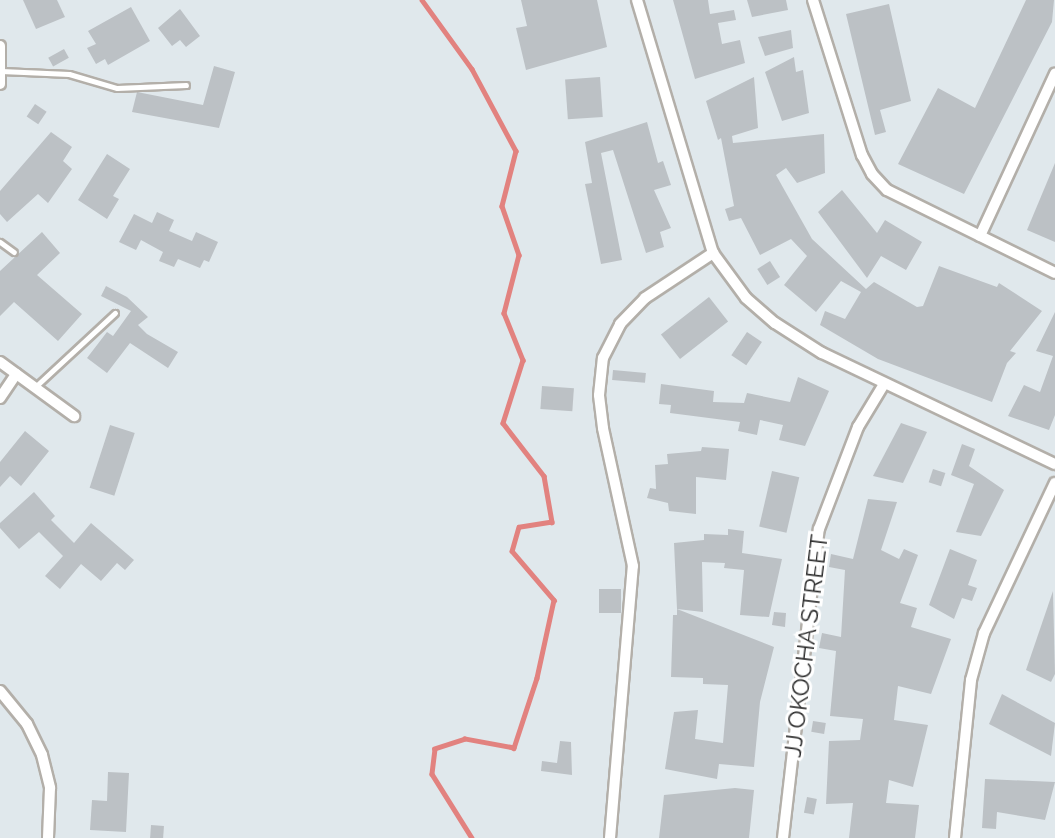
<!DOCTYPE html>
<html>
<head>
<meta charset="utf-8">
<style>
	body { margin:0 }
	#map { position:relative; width:1055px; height:838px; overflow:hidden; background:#e0e8ec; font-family:Raleway,sans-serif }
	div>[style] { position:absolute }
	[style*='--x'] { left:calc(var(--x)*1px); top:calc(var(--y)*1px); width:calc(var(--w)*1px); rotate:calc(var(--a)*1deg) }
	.stream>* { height:4.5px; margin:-2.25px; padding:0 2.25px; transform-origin:2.25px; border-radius:2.25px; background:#e2827f }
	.building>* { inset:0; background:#bcc1c5; transform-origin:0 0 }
	.roads { filter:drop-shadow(2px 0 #b3afa9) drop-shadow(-2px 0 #b3afa9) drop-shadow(0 2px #b3afa9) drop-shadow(0 -2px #b3afa9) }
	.service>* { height:5px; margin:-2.5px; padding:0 2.5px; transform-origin:2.5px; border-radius:2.5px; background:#fff }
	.minor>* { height:10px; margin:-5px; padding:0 5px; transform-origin:5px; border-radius:5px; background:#fff }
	span { translate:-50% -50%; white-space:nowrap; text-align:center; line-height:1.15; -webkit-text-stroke:6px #fff; paint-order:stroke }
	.street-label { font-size:24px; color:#2c2c2c }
</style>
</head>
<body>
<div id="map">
	<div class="stream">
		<i style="--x:422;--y:0;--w:85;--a:54.1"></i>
		<i style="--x:472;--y:69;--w:93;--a:61.8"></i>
		<i style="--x:516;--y:151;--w:57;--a:104.3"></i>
		<i style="--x:502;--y:206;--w:52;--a:70.9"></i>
		<i style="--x:519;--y:255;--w:60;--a:104.5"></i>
		<i style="--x:504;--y:313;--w:51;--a:68"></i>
		<i style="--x:523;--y:360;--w:66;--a:107.6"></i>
		<i style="--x:503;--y:423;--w:67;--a:52.3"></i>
		<i style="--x:544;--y:476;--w:47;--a:80.1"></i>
		<i style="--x:552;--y:522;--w:33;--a:171"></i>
		<i style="--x:519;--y:527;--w:25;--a:106"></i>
		<i style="--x:512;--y:551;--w:65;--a:49.4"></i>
		<i style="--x:554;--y:600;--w:80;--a:102.3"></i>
		<i style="--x:537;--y:678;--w:74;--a:108.2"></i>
		<i style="--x:514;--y:748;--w:50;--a:-169.6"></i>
		<i style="--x:465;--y:739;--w:32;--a:162"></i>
		<i style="--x:435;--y:749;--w:25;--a:97"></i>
		<i style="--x:432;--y:774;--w:75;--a:58"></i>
	</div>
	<div class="building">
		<i style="clip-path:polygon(23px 0,57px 0,65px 17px,36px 29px)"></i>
		<i style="clip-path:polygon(521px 0,597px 0,607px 47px,526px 70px,516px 28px,527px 26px)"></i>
		<i style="clip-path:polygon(673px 0,708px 0,710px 14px,734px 10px,736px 20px,718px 23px,722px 44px,740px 40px,745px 63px,695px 79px)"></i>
		<i style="clip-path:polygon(747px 0,786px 0,788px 10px,752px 17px)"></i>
		<i style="clip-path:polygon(1026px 0,1054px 0,1052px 22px,964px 194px,898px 164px,938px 88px,975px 108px)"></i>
		<i style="clip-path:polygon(889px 4px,911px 101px,880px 110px,886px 132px,875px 135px,846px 14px)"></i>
		<i style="clip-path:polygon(131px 7px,150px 41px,108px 65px,105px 59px,96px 64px,87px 48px,96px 44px,88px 31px)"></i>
		<i style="clip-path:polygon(180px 9px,200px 36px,186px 47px,180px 40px,172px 46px,158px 28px)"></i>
		<i style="clip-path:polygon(791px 30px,793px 48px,765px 56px,758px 37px)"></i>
		<i style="left:64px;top:49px;width:10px;height:18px;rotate:61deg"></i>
		<i style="clip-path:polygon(794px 57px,796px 72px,803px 70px,809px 113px,782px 121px,765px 72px)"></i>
		<i style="clip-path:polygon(214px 66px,235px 72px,219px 128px,132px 112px,137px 92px,203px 105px)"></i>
		<i style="left:600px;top:77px;width:40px;height:35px;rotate:86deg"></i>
		<i style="clip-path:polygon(754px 77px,758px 128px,732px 136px,733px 143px,824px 134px,825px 173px,797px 183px,786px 168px,776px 175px,812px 239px,866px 289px,874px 282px,917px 307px,923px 306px,939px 266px,997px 287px,999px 283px,1042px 311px,1010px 351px,1016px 353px,1007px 363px,992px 402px,878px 359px,820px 325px,825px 311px,845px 319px,861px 292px,841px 281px,816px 312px,784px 285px,807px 256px,791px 239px,760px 255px,741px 218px,729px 221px,725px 209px,734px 206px,721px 138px,718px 140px,706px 101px)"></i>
		<i style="left:35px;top:104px;width:14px;height:15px;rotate:34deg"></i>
		<i style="clip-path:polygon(647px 122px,658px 163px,663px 161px,671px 185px,654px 190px,671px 228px,660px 232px,664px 247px,646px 253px,613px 150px,601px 153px,622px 260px,601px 264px,585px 184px,592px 183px,585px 142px)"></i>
		<i style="clip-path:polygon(51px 132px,72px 147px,63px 161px,72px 169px,48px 203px,38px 194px,7px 222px,0 214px,0 191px)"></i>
		<i style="clip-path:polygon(107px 154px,130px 169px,113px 196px,119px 199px,107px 219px,78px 200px)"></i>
		<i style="clip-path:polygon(1055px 163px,1055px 242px,1027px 230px)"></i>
		<i style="clip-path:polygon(842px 190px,877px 233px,885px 220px,922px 242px,906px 270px,881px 256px,867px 278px,818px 212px)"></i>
		<i style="clip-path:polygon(157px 212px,174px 220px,169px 231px,192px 241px,196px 232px,218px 242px,209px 262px,204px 260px,200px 268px,178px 259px,174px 267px,159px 261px,163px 252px,141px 240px,136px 250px,119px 242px,134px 214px,152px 223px)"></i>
		<i style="clip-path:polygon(42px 232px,60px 253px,37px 275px,82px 314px,58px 341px,14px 302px,0 316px,0 271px)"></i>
		<i style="left:770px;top:261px;width:19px;height:15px;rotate:58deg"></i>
		<i style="clip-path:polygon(106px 286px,127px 297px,148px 317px,138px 325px,147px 334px,178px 352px,168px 368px,130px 343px,107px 373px,87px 358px,107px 332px,113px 336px,131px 311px,101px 296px)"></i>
		<i style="left:709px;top:297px;width:31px;height:61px;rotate:52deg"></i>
		<i style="clip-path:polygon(1055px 312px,1055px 415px,1049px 430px,1008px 416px,1024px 385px,1040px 392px,1053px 356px,1036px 351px)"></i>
		<i style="left:747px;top:332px;width:18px;height:28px;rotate:34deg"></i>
		<i style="left:613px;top:370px;width:33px;height:10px;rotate:5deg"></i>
		<i style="clip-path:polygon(798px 377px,829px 391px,805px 446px,779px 440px,783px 425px,760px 420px,757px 435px,738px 431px,740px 422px,670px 413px,671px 405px,659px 404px,661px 384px,714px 391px,713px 402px,744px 403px,747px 393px,790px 402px)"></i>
		<i style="left:542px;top:386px;width:32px;height:23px;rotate:4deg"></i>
		<i style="clip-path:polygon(901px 423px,927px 432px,903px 483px,873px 476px)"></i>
		<i style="left:110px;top:425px;width:26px;height:66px;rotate:18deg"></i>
		<i style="clip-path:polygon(25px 431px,49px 451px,21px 486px,10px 476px,0 487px,0 462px)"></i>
		<i style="clip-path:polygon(962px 444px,975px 449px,969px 466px,1004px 490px,981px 536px,956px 532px,974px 484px,951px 475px)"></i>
		<i style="clip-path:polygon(702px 447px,729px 449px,726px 480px,696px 477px,696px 514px,669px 511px,668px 503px,647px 498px,650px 488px,656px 489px,655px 465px,668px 464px,667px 454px,701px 451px)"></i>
		<i style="left:933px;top:469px;width:13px;height:14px;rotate:18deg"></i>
		<i style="left:772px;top:471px;width:28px;height:57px;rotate:13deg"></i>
		<i style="clip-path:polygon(34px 492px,55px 516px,51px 520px,74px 543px,91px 523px,134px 560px,125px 570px,117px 563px,101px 581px,81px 564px,60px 589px,45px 576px,63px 556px,39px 532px,19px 549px,0 528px,0 523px)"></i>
		<i style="clip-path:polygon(868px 499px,897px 502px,881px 550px,899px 559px,904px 549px,918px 555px,900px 603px,917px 608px,911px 627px,951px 639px,931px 694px,898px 686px,894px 720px,928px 725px,913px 787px,889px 780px,886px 803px,919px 805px,915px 838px,849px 838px,853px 803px,826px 804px,829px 741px,860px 740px,863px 719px,830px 716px,836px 651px,819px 648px,822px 633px,841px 637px,845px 570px,829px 567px,831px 554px,853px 559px)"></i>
		<i style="clip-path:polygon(728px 529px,744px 531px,742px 553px,782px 559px,769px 617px,740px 615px,744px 570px,724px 568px,725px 563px,702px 562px,703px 612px,677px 609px,674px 543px,704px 540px,704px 534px,728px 535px)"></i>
		<i style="clip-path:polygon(950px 549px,977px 560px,968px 585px,977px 588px,972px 601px,962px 598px,954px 619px,929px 605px)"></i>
		<i style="left:599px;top:589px;width:22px;height:24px"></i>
		<i style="clip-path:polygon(1053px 591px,1055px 674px,1051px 682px,1026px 670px)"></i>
		<i style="clip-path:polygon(677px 609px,774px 647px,760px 702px,754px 767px,719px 764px,717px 779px,665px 769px,674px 712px,698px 710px,695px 739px,723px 743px,728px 685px,703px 684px,703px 678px,671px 677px,673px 615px,677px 615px)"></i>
		<i style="clip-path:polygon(774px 612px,786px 613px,785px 627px,772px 625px)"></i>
		<i style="clip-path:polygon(1002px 694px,1055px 723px,1051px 756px,989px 724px)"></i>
		<i style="left:813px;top:721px;width:13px;height:11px;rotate:9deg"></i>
		<i style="clip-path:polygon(560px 741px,571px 742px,572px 775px,541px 771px,542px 761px,557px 763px)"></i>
		<i style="clip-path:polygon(108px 772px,129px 773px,126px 832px,90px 830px,92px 800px,107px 801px)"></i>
		<i style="clip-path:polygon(985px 779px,1055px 782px,1045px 820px,997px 812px,996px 829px,982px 828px)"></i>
		<i style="clip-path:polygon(735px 788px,754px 790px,749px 838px,659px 838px,664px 795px)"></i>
		<i style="left:807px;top:797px;width:10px;height:16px;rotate:11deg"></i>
		<i style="left:151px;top:825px;width:13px;height:13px;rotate:4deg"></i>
	</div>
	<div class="roads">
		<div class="service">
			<i style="--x:1;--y:71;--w:68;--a:2.5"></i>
			<i style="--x:69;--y:74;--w:50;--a:16.3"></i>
			<i style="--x:117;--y:88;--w:69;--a:-2.5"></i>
			<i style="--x:0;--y:242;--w:17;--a:36"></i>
			<i style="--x:35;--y:387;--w:109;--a:-42.8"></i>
		</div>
		<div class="minor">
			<i style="--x:637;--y:0;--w:264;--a:73.3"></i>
			<i style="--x:713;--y:253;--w:56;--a:53.7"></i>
			<i style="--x:746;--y:298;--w:38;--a:41"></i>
			<i style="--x:775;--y:323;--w:56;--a:32.6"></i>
			<i style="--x:822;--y:353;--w:258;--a:25.5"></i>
			<i style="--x:813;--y:0;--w:163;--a:72.5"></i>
			<i style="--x:862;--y:155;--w:21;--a:62"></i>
			<i style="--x:872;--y:174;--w:22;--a:47"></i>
			<i style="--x:887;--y:190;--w:187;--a:26.3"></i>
			<i style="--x:0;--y:46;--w:38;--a:90"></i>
			<i style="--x:980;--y:236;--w:179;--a:-65.2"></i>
			<i style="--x:0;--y:362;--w:92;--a:36.1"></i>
			<i style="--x:0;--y:398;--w:29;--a:-56"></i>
			<i style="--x:0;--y:691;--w:43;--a:50.7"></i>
			<i style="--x:27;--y:724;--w:34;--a:64"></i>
			<i style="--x:42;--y:755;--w:34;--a:76"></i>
			<i style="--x:50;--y:788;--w:50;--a:92.3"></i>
			<i style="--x:610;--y:838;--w:273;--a:-85.2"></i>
			<i style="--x:633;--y:566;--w:141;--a:-102.3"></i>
			<i style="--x:603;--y:428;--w:33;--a:-97"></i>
			<i style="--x:599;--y:395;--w:37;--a:-84"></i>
			<i style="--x:603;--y:358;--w:38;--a:-63"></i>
			<i style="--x:620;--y:324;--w:36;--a:-46"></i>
			<i style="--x:645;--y:298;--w:82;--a:-33.5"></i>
			<i style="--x:783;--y:838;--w:311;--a:-83.4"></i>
			<i style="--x:819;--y:529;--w:109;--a:-69.1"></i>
			<i style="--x:858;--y:427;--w:50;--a:-58.8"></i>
			<i style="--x:955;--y:838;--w:159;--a:-84.2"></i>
			<i style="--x:971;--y:680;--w:49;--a:-74.5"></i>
			<i style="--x:984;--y:633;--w:166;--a:-64.7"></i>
		</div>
	</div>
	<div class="street-label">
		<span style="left:806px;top:646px;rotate:-83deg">JJ OKOCHA STREET</span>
	</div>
</div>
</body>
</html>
